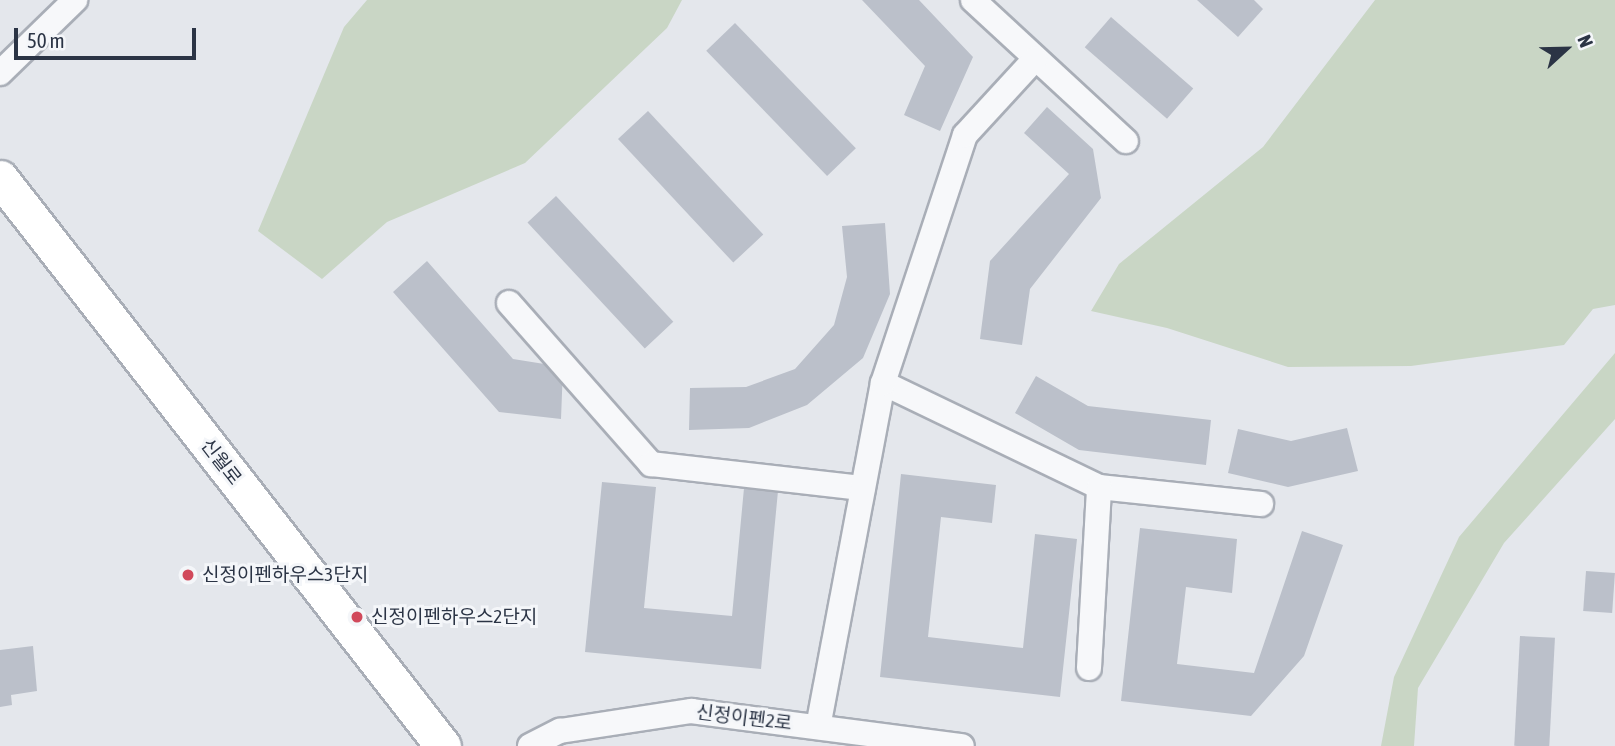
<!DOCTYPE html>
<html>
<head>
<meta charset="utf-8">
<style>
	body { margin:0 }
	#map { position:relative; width:1615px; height:746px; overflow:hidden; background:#e4e7ec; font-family:"Asap Condensed","Noto Sans KR",sans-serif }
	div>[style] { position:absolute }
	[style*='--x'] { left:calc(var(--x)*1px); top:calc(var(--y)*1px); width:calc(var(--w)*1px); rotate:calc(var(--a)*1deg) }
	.green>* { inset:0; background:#c9d6c5 }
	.building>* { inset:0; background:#bbc0ca; transform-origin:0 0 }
	.roads { filter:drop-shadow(2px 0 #a9aeb7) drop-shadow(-2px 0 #a9aeb7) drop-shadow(0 2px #a9aeb7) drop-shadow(0 -2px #a9aeb7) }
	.street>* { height:24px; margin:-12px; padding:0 12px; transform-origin:12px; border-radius:12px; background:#f7f8fa }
	.secondary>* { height:35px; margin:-17.5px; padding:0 17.5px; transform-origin:17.5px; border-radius:17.5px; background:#fff }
	.dots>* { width:19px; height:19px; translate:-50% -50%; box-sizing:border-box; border:4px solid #f4f6f9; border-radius:50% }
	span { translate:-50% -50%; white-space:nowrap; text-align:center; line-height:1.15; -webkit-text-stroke:6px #f4f6f9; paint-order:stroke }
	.street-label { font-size:19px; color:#2b3445 }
	.poi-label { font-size:19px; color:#2b3445 }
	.left { translate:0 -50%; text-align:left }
	.north { position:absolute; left:1531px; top:14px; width:70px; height:70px; -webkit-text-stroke:5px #f4f6f9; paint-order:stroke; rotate:68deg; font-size:19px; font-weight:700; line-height:28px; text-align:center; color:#2b3445 }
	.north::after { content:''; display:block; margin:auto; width:24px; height:32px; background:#2b3445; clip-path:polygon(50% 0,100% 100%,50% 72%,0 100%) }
	.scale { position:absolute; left:14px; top:28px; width:182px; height:32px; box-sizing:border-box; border:4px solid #2b3445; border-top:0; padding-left:9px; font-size:21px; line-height:24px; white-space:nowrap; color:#2b3445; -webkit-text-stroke:5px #f4f6f9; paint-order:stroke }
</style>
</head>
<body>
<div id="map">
	<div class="green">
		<i style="clip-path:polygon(367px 0,682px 0,667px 28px,525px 163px,387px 222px,322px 279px,258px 231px,344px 27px)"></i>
		<i style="clip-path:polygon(1375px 0,1615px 0,1615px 305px,1593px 309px,1564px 345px,1411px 366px,1288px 367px,1167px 328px,1091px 311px,1119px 264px,1263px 147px)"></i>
		<i style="clip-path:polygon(1615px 353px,1615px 419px,1504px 543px,1418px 688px,1414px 746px,1381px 746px,1394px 677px,1459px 537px)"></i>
	</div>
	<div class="building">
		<i style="clip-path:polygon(862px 0,919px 0,973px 57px,940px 131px,904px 115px,925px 66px)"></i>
		<i style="clip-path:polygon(1197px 0,1254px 0,1263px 9px,1238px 37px)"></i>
		<i style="left:1111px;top:17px;width:109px;height:40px;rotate:41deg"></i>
		<i style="left:735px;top:23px;width:174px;height:40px;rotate:46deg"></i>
		<i style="clip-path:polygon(1047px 107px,1093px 149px,1101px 198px,1030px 289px,1022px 345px,980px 339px,990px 261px,1069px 174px,1024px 133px)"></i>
		<i style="left:648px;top:111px;width:169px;height:41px;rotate:47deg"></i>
		<i style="left:556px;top:196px;width:172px;height:39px;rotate:47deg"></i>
		<i style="clip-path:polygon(885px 223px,890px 294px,863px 358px,807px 405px,749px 428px,689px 430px,690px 388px,746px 387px,795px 369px,834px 325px,847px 277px,842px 226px)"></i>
		<i style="clip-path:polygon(427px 261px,513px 359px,563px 367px,561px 419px,499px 412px,393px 292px)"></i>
		<i style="clip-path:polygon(1036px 376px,1088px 406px,1211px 420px,1206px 465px,1079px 450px,1015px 413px)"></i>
		<i style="clip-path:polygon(1347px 428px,1358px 471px,1288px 487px,1228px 473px,1238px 429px,1291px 441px)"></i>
		<i style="clip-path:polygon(901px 474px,996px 485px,992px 523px,941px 517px,928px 637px,1023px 648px,1035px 534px,1077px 539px,1060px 697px,880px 677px)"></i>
		<i style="clip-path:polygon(602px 482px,656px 487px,644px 608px,732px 616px,744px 488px,778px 491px,761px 669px,585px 652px)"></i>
		<i style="clip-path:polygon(1140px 528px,1237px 539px,1232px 593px,1186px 587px,1177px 664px,1254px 673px,1302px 531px,1343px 545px,1304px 656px,1251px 716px,1121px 701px)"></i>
		<i style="left:1586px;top:571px;width:29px;height:40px;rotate:4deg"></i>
		<i style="left:1520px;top:636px;width:35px;height:110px;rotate:3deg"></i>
		<i style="clip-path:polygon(33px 646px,37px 691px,11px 695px,12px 705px,0 707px,0 650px)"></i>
	</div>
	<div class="roads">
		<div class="street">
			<i style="--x:973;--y:0;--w:208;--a:42.7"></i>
			<i style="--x:0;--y:73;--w:105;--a:-44.2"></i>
			<i style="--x:509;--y:303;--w:215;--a:48.6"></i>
			<i style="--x:651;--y:464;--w:213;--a:6.5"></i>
			<i style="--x:883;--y:383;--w:240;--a:25.7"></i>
			<i style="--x:1099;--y:487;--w:163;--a:6"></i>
			<i style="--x:1089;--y:668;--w:181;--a:-86.8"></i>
			<i style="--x:818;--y:727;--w:350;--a:-79.3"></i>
			<i style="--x:883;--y:383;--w:261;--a:-71.7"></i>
			<i style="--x:965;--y:135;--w:103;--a:-47.4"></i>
			<i style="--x:530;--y:746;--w:34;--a:-27"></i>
			<i style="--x:560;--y:731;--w:133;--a:-8.7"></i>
			<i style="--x:691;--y:711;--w:273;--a:7.4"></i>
		</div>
		<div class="secondary">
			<i style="--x:0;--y:178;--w:720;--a:52.05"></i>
		</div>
	</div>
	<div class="dots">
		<i style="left:188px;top:575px;background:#d1495b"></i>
		<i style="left:357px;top:617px;background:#d1495b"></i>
	</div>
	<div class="street-label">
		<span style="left:221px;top:462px;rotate:52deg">신월로</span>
		<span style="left:744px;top:718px;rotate:7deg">신정이펜2로</span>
	</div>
	<div class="poi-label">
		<span class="left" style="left:202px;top:575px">신정이펜하우스3단지</span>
		<span class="left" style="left:371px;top:617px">신정이펜하우스2단지</span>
	</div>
	<div class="north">N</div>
	<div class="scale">50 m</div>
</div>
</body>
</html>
